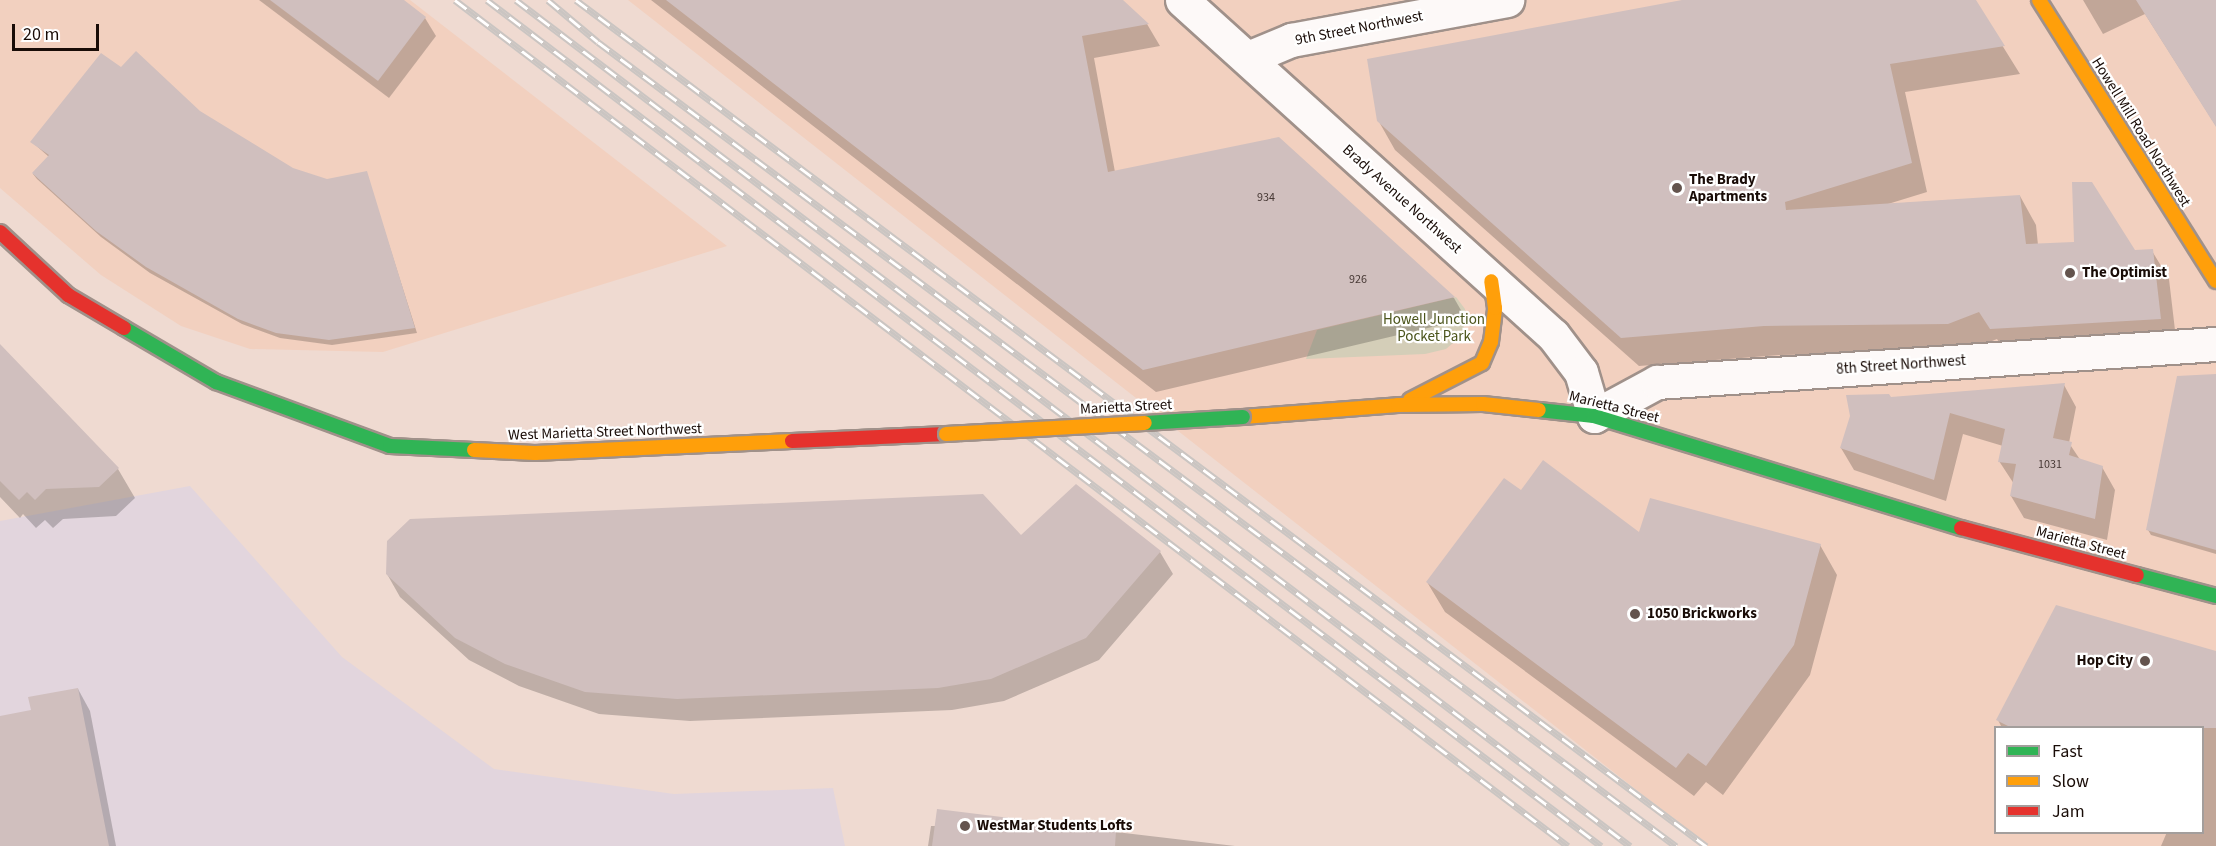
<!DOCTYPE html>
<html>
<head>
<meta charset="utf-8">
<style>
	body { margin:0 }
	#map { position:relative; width:2216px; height:846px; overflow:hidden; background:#efdad1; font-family:"Source Sans 3",sans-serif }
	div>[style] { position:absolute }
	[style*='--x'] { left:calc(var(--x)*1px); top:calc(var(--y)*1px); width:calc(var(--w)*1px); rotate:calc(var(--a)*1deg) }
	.built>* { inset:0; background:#f2d0bf }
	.industrial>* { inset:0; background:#e2d5dd }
	.green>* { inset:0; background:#d4ceb8 }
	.shadow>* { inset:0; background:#0003 }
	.building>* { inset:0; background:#d0bfbe }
	.roads { filter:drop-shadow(2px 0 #a0918a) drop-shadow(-2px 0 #a0918a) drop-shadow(0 2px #a0918a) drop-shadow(0 -2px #a0918a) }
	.street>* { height:33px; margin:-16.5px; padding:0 16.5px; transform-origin:16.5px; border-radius:16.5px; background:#fdf9f8 }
	.fast>* { height:14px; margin:-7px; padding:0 7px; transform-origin:7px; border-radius:7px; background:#30b455 }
	.slow>* { height:14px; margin:-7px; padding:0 7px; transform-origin:7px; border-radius:7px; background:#ff9f0a }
	.jam>* { height:14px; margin:-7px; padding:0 7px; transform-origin:7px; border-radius:7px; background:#e5322d }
	.rail>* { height:7px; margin-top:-3.5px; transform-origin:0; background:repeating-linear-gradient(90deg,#fff 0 14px,#cac5c2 0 28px); box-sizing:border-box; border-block:2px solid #cac5c2 }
	.bridges { filter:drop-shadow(2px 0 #a0918a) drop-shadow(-2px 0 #a0918a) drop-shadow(0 2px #a0918a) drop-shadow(0 -2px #a0918a) }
	.fast-bridge>* { height:14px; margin:-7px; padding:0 7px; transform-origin:7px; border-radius:7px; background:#30b455 }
	.slow-bridge>* { height:14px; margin:-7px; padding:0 7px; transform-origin:7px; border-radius:7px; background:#ff9f0a }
	.dots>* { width:16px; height:16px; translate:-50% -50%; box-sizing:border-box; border:3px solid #fff; border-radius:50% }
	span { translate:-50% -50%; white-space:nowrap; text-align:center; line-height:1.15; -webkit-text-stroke:4.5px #fff; paint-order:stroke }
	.number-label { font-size:12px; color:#473935 }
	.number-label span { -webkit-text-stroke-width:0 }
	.street-label { font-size:15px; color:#190c07 }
	.poi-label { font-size:15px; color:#190c07; font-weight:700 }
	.left { translate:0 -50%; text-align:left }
	.right { translate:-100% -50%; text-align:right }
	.park-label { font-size:15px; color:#4b541b }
	.legend { position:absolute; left:1994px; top:726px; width:210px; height:108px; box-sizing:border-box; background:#fff; border:2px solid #a39e9c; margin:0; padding:8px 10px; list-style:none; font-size:18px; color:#190c07 }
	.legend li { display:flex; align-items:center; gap:12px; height:30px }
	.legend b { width:30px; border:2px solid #a39e9c }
	.scale { position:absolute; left:12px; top:24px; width:87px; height:27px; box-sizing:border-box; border:3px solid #190c07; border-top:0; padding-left:8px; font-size:18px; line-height:21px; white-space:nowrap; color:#190c07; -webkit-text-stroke:4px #fff; paint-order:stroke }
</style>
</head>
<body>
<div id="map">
	<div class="built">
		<i style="clip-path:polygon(0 0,410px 0,727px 246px,383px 352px,250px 349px,181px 326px,101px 275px,0 188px)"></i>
		<i style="clip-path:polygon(evenodd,628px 0,2216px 0,2216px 846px,1708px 846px,628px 0,1996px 728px,2202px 728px,2202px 832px,1996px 832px,1996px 728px)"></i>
	</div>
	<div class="industrial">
		<i style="clip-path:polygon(190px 486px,342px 657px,494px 769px,674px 794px,833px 788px,845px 846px,0 846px,0 521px)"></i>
	</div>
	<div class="green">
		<i style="clip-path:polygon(1456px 297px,1465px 309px,1465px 324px,1460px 337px,1446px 349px,1425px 354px,1306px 359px,1317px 330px)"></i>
	</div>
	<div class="shadow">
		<i style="clip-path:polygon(259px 0,402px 0,425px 18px,436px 36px,389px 98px)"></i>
		<i style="clip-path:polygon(651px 0,1121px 0,1147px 24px,1160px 46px,1094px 58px,1115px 172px,1279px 138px,1454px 298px,1466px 319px,1156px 392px)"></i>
		<i style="clip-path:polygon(1690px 0,1974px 0,2020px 74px,1905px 92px,1927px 192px,1888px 204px,2020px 196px,2036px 225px,2038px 245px,2152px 251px,2169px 279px,2177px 347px,2008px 357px,1997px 339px,1965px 352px,1781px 355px,1639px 366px,1395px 150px,1378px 120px)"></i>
		<i style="clip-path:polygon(2083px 0,2216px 0,2216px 126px,2145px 14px,2103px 34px)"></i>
		<i style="clip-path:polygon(121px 69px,292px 170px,327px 181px,366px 172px,417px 333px,332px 345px,280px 338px,242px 324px,150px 273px,101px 237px,37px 179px,33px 174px,49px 157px,32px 142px)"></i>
		<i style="clip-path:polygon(0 348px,118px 469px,135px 498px,116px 516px,63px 519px,53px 528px,45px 520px,36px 528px,23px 514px,20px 518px,0 497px)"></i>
		<i style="clip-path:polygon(2216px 375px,2216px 554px,2151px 535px,2148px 530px)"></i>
		<i style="clip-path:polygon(2064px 385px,2076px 407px,2069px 443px,2081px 461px,2102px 467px,2115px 490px,2107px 540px,2024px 518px,2011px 496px,2014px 484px,1999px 461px,2003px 446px,1963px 434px,1946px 501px,1854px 470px,1841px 448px,1890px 399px)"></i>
		<i style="clip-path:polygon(1076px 486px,1160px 552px,1173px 574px,1099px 660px,1004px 701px,952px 710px,690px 721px,599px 714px,519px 686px,469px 660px,400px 597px,387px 574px,1021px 537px)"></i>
		<i style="clip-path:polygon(1640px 535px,1820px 545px,1837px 575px,1810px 675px,1723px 795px,1706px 782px,1694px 796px,1445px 612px,1427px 582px)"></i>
		<i style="clip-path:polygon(2216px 653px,2216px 846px,2161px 846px,2167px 832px,2202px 832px,2202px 728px,2002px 728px,1998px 720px)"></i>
		<i style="clip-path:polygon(78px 689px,90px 711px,116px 846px,0 846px,0 727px)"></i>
		<i style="clip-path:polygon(938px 811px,1235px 846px,928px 846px,931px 826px,936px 826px)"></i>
	</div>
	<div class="building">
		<i style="clip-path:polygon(270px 0,404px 0,426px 17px,378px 81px)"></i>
		<i style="clip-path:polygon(666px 0,1123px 0,1149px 24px,1082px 36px,1108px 172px,1279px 137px,1455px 297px,1143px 370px)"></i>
		<i style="clip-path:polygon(1682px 0,1976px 0,2005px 46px,1890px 64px,1912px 163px,1785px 202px,1786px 210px,2020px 195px,2026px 244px,2074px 242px,2072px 182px,2092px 182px,2135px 250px,2153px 249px,2161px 319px,1990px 329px,1979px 312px,1948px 324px,1764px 326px,1621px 338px,1377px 121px,1367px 59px)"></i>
		<i style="clip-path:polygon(2136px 0,2216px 0,2216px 127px)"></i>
		<i style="clip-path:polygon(136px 51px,200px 111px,293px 168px,327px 179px,367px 171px,415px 328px,329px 340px,276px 333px,238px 319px,146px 267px,96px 231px,32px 173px,49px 155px,30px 142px,101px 53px,121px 67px)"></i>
		<i style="clip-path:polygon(0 344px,119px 468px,99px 487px,46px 489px,35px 500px,27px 492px,19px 500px,0 481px)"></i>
		<i style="clip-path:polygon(2216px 374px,2216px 550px,2146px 530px,2177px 376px)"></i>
		<i style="clip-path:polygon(2065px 383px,2053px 438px,2072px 442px,2069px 455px,2103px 466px,2095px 519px,2010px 496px,2016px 464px,1998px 462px,2005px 429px,1950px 413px,1934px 480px,1840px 448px,1850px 416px,1846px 395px,1889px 394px,1891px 397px)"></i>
		<i style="clip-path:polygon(1543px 460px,1639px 532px,1650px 498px,1821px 544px,1794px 645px,1706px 766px,1688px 753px,1676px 768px,1426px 582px,1504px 478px,1521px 490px)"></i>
		<i style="clip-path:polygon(1076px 484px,1161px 551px,1086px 638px,991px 679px,938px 688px,677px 699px,585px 692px,505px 664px,455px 638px,386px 574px,387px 541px,410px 519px,983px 494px,1021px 535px)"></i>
		<i style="clip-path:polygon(2056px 605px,2216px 651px,2216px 728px,2012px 728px,1996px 720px)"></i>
		<i style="clip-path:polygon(78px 688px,109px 846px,0 846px,0 716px,31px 710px,28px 697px)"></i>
		<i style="clip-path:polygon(937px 809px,1116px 831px,1115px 846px,932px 846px)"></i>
	</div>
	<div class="roads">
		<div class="street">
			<i style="--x:1182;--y:0;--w:500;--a:42.1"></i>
			<i style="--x:1553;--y:335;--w:46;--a:52.9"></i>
			<i style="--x:1581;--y:372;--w:46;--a:73.5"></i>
			<i style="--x:1594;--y:416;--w:72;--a:-28.4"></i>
			<i style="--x:1657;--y:382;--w:560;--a:-3.89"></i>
			<i style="--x:1248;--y:58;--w:47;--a:-22.7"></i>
			<i style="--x:1291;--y:40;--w:220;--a:-10.5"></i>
		</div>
		<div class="fast">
			<i style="--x:124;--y:328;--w:107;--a:30.4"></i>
			<i style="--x:216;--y:382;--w:185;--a:20.2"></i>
			<i style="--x:390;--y:446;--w:84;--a:2.7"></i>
			<i style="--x:1539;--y:410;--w:55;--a:6.2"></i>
			<i style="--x:1594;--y:416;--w:384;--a:17"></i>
			<i style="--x:2137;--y:575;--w:82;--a:14.9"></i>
		</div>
		<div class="slow">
			<i style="--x:2039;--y:0;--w:332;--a:57.8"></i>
			<i style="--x:1410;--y:400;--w:81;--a:-27.2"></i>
			<i style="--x:1482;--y:363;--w:23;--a:-67"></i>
			<i style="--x:1491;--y:342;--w:34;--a:-83"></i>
			<i style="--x:1495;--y:308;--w:27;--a:-98"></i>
			<i style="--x:1243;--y:417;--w:155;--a:-4.4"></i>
			<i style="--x:1398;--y:405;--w:85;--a:-0.7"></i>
			<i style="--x:1483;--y:404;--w:56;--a:6.1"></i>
			<i style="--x:474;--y:450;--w:61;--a:2.8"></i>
			<i style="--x:535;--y:453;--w:257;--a:-2.7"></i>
		</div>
		<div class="jam">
			<i style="--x:0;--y:232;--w:93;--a:42.8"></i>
			<i style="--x:68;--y:295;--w:65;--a:30.5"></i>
			<i style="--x:792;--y:441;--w:154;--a:-2.6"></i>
			<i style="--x:1961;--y:528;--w:182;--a:15"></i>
		</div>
	</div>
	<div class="rail">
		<i style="--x:455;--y:0;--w:1398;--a:37.24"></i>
		<i style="--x:487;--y:0;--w:1399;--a:37.21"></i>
		<i style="--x:516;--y:0;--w:1399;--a:37.21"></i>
		<i style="--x:548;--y:0;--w:65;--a:40"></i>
		<i style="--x:598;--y:42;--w:1345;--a:36.72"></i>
		<i style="--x:576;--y:0;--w:1412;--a:36.82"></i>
	</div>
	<div class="bridges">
		<div class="fast-bridge">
			<i style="--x:1145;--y:423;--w:98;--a:-3.5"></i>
		</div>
		<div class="slow-bridge">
			<i style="--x:946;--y:434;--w:199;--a:-3.2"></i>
		</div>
	</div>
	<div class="dots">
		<i style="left:1677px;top:188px;background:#64544e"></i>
		<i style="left:2070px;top:273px;background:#64544e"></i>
		<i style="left:1635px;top:614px;background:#64544e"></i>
		<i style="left:2145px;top:661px;background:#64544e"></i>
		<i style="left:965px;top:826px;background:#64544e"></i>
	</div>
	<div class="number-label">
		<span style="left:1266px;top:198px">934</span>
		<span style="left:1358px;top:280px">926</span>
		<span style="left:2050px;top:465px">1031</span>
	</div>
	<div class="street-label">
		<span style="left:1359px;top:28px;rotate:-11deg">9th Street Northwest</span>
		<span style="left:2141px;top:132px;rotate:58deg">Howell Mill Road Northwest</span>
		<span style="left:1402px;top:199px;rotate:42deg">Brady Avenue Northwest</span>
		<span style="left:1901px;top:365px;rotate:-4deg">8th Street Northwest</span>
		<span style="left:1126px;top:407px;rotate:-3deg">Marietta Street</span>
		<span style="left:1614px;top:407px;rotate:14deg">Marietta Street</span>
		<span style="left:605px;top:432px;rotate:-2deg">West Marietta Street Northwest</span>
		<span style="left:2081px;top:543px;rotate:15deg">Marietta Street</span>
	</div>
	<div class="poi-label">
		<span class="left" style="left:1689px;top:188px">The Brady<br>Apartments</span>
		<span class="left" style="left:2082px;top:273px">The Optimist</span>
		<span class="left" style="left:1647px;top:614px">1050 Brickworks</span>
		<span class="right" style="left:2133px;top:661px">Hop City</span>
		<span class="left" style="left:977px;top:826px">WestMar Students Lofts</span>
	</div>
	<div class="park-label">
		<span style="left:1434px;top:328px">Howell Junction<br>Pocket Park</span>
	</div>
	<ul class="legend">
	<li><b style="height:8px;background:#30b455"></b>Fast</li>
	<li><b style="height:8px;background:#ff9f0a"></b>Slow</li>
	<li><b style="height:8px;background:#e5322d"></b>Jam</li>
	</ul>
	<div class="scale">20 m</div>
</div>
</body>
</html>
